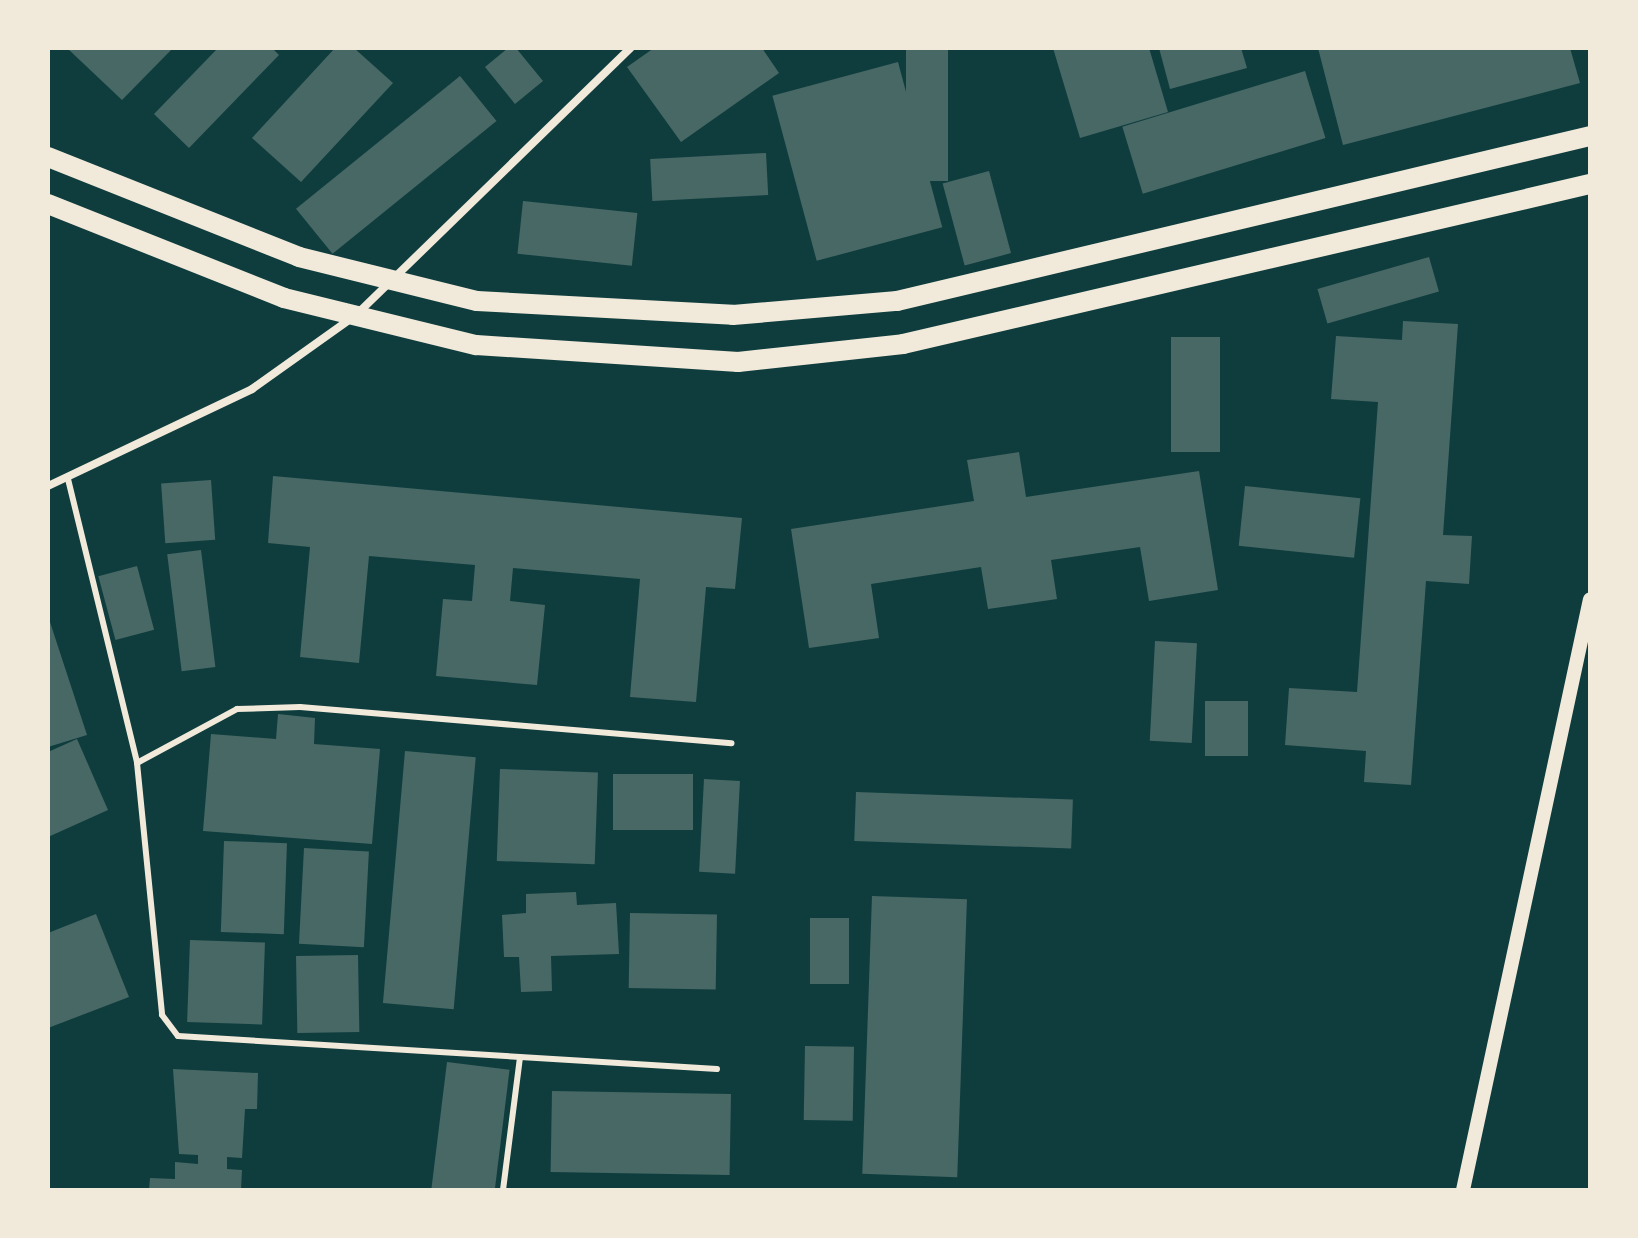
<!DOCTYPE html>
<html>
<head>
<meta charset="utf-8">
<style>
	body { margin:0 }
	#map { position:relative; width:1638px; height:1238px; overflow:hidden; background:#0f3d3e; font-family:"Fira Sans Condensed",sans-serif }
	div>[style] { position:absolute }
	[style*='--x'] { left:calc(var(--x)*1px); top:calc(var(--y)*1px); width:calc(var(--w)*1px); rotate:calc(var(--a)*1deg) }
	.building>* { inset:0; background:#486865; transform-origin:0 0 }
	.service>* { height:6px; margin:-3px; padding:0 3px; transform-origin:3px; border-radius:3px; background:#f1e9da }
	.minor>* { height:8px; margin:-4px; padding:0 4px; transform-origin:4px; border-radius:4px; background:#f1e9da }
	.tertiary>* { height:14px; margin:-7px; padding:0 7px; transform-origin:7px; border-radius:7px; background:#f1e9da }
	.primary>* { height:20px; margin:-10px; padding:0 10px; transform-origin:10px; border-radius:10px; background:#f1e9da }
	span { translate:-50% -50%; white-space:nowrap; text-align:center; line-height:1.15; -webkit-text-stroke:7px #f1e9da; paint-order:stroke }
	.frame { position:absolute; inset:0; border:50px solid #f1e9da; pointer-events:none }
</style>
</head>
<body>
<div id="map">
	<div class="building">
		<i style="clip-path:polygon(67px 48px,173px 48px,122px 100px)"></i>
		<i style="clip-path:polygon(218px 48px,272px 48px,279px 55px,189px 148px,154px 114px)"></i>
		<i style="clip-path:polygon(335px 48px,354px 48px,393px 83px,301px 182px,252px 138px)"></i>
		<i style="clip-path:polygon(508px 48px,516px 48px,543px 81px,515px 104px,485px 67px)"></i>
		<i style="clip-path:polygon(654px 48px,762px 48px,779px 73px,681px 142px,627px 67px)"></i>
		<i style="left:906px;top:48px;width:42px;height:133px"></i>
		<i style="clip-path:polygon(1053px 48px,1149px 48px,1168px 112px,1080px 138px)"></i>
		<i style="clip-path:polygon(1159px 48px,1241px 48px,1247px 68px,1170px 89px)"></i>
		<i style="clip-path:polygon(1318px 48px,1570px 48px,1580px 83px,1343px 145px)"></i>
		<i style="left:898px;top:62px;width:171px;height:130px;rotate:75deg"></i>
		<i style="left:1305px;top:71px;width:70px;height:191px;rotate:73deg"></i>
		<i style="left:460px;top:76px;width:58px;height:211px;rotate:51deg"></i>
		<i style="left:766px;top:153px;width:42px;height:116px;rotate:87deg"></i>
		<i style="left:989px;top:171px;width:85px;height:48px;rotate:75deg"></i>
		<i style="left:523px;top:201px;width:115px;height:53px;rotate:6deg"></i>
		<i style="left:1429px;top:257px;width:36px;height:116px;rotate:74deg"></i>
		<i style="clip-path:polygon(1403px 321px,1458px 324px,1443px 535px,1472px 536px,1469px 584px,1426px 581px,1411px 785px,1364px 782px,1366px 751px,1285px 745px,1289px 688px,1357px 692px,1378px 402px,1331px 399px,1336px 336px,1402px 340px)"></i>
		<i style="left:1171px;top:337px;width:49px;height:115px"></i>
		<i style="clip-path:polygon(1019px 452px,1026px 497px,1199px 471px,1218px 590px,1149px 601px,1140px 547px,1051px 560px,1057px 599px,988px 609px,981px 567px,871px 584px,879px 638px,809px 648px,791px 529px,974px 501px,967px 460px)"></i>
		<i style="clip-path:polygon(273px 476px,742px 518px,735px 589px,706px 587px,696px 702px,630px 697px,640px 579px,513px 568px,510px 601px,545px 605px,537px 685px,436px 676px,443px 599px,472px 601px,475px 565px,369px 556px,359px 663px,300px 657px,310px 547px,268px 543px)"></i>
		<i style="left:211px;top:480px;width:60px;height:50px;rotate:86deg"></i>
		<i style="left:1245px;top:486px;width:116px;height:60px;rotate:6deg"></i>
		<i style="left:201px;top:550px;width:118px;height:34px;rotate:83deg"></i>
		<i style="left:137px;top:566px;width:66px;height:40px;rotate:75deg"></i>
		<i style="clip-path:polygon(48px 616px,87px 735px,48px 747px)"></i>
		<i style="left:1155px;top:641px;width:42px;height:100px;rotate:3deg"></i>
		<i style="left:1205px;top:701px;width:43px;height:55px"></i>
		<i style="clip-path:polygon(278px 714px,315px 718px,314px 744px,380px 749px,372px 844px,203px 831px,211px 734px,276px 739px)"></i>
		<i style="clip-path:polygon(77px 739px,108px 810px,48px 837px,48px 752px)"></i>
		<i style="left:405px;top:751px;width:71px;height:253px;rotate:5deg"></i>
		<i style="left:500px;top:769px;width:98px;height:92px;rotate:2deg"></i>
		<i style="left:693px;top:774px;width:56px;height:80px;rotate:90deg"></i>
		<i style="left:704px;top:779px;width:36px;height:93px;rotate:3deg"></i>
		<i style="left:856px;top:792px;width:217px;height:49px;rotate:2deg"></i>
		<i style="left:224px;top:841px;width:63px;height:91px;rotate:2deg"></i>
		<i style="left:304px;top:848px;width:65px;height:96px;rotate:3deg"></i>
		<i style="clip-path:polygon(576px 892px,577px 905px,616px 903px,619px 954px,551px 956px,552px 991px,521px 992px,519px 957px,504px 957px,502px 915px,526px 913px,526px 894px)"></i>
		<i style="left:872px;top:896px;width:95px;height:278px;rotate:2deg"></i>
		<i style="left:630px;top:913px;width:87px;height:75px;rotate:1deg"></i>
		<i style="clip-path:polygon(96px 914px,129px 997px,48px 1028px,48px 933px)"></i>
		<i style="left:810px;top:918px;width:39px;height:66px"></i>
		<i style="left:190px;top:940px;width:75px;height:82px;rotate:2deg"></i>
		<i style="left:358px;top:955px;width:77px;height:62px;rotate:89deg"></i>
		<i style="left:805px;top:1046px;width:49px;height:74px;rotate:1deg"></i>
		<i style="left:447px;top:1062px;width:63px;height:129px;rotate:7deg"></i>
		<i style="clip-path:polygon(173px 1069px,258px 1073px,257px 1109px,245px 1109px,242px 1158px,227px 1157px,227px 1169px,242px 1170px,241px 1190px,149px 1190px,150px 1178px,175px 1179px,175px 1162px,198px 1164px,198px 1155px,179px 1154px)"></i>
		<i style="left:552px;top:1091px;width:179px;height:81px;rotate:1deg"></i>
	</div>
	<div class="service">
		<i style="--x:68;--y:479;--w:292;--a:76.3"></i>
		<i style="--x:137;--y:763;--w:253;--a:84.3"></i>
		<i style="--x:162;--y:1015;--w:26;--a:53"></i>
		<i style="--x:178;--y:1036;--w:540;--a:3.5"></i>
		<i style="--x:137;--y:763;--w:114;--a:-28.4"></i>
		<i style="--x:237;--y:709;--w:63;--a:-1.8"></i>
		<i style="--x:300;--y:707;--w:433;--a:4.8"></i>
		<i style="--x:503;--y:1190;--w:134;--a:-82.7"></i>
	</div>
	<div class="minor">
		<i style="--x:48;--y:486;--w:226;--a:-25.4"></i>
		<i style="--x:252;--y:389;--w:128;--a:-35.4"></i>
		<i style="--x:356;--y:315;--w:383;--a:-44.2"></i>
	</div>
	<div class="tertiary">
		<i style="--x:1463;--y:1190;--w:604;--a:-77.87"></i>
	</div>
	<div class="primary">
		<i style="--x:48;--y:157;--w:270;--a:21.7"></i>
		<i style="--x:299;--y:257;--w:183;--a:13.9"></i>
		<i style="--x:477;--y:301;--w:256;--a:3.1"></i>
		<i style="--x:733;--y:315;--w:165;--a:-4.9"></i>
		<i style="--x:897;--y:301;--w:712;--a:-13.39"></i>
		<i style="--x:48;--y:204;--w:254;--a:21.7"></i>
		<i style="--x:284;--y:298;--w:198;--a:13.8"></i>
		<i style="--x:476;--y:345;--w:263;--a:3.7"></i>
		<i style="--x:738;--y:362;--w:166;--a:-6.2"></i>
		<i style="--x:903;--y:344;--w:705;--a:-13.11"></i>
	</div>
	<div class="frame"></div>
</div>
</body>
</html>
